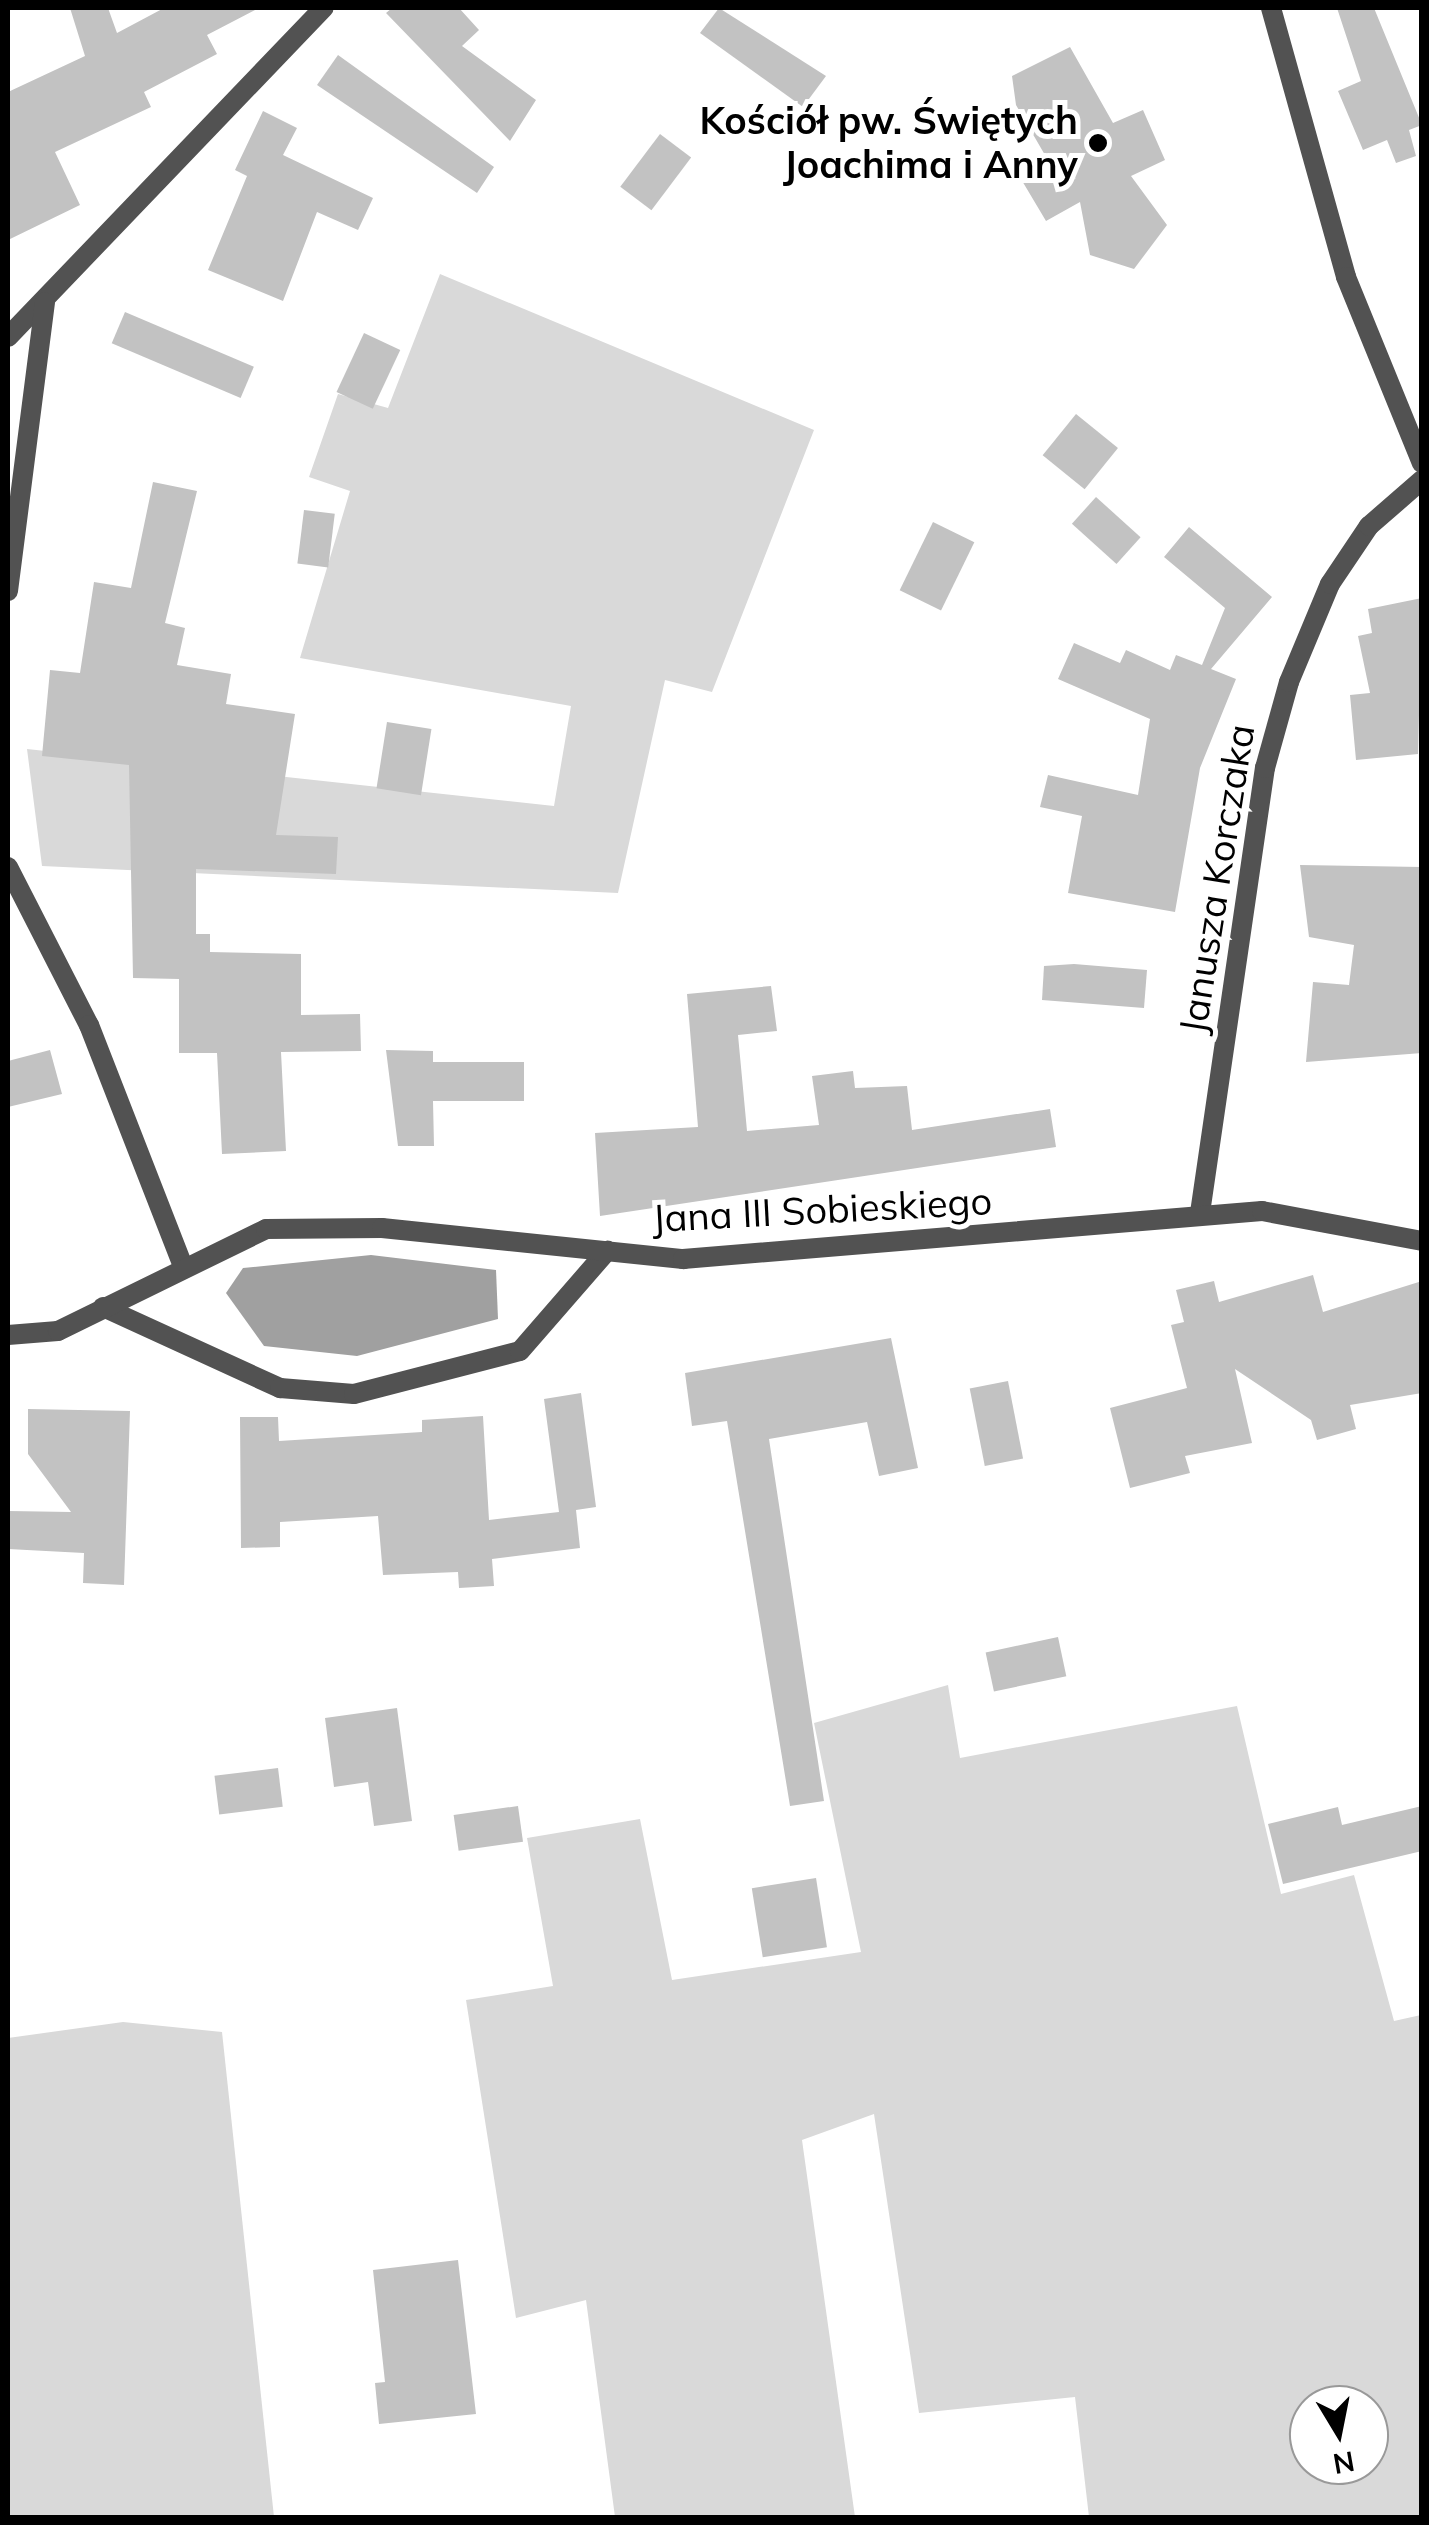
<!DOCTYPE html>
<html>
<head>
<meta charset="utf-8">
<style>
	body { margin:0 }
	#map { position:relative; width:1429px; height:2525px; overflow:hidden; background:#fff; font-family:Mulish,sans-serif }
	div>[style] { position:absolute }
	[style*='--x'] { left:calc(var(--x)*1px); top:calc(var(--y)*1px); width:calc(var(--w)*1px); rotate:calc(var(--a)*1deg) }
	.green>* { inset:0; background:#d9d9d9 }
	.water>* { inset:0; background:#a0a0a0 }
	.building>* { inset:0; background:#c2c2c2; transform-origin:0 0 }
	.street>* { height:20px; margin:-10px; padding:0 10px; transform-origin:10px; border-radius:10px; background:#525252 }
	.dots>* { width:28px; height:28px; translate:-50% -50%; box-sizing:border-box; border:5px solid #fff; border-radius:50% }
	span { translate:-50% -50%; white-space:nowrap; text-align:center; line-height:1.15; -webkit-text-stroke:10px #fff; paint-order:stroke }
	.poi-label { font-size:38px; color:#000; font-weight:700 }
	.right { translate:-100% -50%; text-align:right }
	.street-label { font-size:38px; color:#000 }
	.frame { position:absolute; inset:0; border:10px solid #000; pointer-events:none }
	.north { position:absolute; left:1289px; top:2385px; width:100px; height:100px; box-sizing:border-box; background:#fff; border:2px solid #999; border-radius:50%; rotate:170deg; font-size:28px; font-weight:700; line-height:40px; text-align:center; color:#000 }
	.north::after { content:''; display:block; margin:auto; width:35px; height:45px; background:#000; clip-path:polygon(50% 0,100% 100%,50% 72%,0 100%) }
</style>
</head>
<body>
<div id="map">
	<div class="green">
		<i style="clip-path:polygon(440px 274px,814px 430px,712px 692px,665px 680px,618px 893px,42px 866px,27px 749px,554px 806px,571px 706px,300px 658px,350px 491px,309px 477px,338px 394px,388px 408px)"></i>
		<i style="clip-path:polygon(evenodd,948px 1685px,960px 1758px,1237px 1706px,1281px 1894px,1354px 1875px,1394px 2021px,1421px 2015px,1421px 2517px,1089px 2517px,1075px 2397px,919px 2413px,874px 2114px,802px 2140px,855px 2517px,615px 2517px,586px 2300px,516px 2318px,466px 2000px,553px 1986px,527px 1838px,640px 1819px,672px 1980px,861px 1952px,814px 1723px,948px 1685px,1309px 2405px,1369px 2405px,1369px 2465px,1309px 2465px,1309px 2405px)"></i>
		<i style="clip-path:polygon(123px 2022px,222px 2032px,274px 2517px,8px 2517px,8px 2038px)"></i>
	</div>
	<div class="water">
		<i style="clip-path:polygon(371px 1255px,496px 1270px,498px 1319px,357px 1356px,264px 1346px,226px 1293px,243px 1268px)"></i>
	</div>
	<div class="building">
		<i style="clip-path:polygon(70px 8px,108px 8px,117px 33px,164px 8px,259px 8px,207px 35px,217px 54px,144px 92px,151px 107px,55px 152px,80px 205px,8px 240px,8px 92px,85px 56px)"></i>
		<i style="clip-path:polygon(392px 8px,459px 8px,479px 30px,462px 46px,536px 100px,510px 141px,386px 13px)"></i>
		<i style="clip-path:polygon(719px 8px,826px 76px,803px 107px,700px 33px)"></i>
		<i style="clip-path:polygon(1337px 8px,1374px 8px,1422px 125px,1409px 130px,1416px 156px,1396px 163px,1387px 140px,1363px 150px,1338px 91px,1361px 81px)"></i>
		<i style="clip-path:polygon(1070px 47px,1113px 123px,1143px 110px,1165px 160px,1131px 176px,1167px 225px,1134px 269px,1090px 255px,1080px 202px,1046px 221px,1018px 174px,1049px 162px,1016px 105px,1012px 76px)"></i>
		<i style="clip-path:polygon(338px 55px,494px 167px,477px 193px,317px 85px)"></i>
		<i style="clip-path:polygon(263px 111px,297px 128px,283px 155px,373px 198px,358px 230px,317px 212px,283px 301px,208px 270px,247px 176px,235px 170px)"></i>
		<i style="left:660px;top:134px;width:39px;height:66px;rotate:37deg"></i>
		<i style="left:125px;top:312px;width:140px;height:34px;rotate:23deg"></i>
		<i style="left:364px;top:333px;width:40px;height:65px;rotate:25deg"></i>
		<i style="left:1076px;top:414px;width:54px;height:53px;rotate:39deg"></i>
		<i style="clip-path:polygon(153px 482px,197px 491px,165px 623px,185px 628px,177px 665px,231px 674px,226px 704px,295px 714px,276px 835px,338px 837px,336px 874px,196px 869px,196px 934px,210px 934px,210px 952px,301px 954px,301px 1015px,360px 1014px,361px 1051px,281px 1052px,286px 1151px,222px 1154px,217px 1053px,179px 1053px,179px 979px,133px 978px,129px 765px,42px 756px,50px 670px,80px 673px,94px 582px,131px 588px)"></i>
		<i style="left:1096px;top:497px;width:60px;height:36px;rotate:42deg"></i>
		<i style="left:304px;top:510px;width:31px;height:54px;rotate:7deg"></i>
		<i style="left:933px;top:522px;width:46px;height:76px;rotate:26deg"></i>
		<i style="clip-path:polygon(1189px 527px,1272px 597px,1211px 669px,1236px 679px,1200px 768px,1175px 912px,1068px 893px,1082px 816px,1040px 807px,1048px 775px,1138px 795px,1150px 719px,1058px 679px,1074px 643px,1120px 663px,1126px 650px,1170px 670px,1176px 655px,1202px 665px,1225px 608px,1164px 557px)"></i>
		<i style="clip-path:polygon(1422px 598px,1418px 754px,1356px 760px,1350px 695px,1370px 693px,1358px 636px,1372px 633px,1368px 609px)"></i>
		<i style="left:387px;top:722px;width:45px;height:67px;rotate:9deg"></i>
		<i style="clip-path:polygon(1300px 865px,1422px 867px,1422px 1053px,1306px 1062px,1313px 982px,1349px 985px,1354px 945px,1309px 937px)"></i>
		<i style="clip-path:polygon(1074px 964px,1147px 970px,1144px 1008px,1042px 1000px,1044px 966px)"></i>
		<i style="clip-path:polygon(771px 986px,777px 1031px,738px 1035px,747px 1131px,819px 1125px,812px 1076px,853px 1071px,855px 1088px,907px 1086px,912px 1130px,1050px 1109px,1056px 1147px,600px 1216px,595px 1133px,698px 1127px,687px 994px)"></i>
		<i style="clip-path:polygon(50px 1050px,62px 1094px,8px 1107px,8px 1061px)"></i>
		<i style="clip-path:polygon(386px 1050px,433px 1051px,433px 1062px,524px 1062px,524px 1101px,433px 1101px,434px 1146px,398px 1146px)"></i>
		<i style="clip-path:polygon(1313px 1275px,1323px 1312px,1422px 1281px,1422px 1393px,1350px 1405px,1356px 1429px,1317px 1440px,1311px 1420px,1235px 1369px,1252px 1443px,1185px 1456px,1190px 1473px,1130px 1488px,1110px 1408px,1187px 1388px,1171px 1325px,1184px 1322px,1176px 1290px,1214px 1281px,1219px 1302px)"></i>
		<i style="clip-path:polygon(891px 1338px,918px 1468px,879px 1476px,867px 1422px,769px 1439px,824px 1801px,790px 1806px,727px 1421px,692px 1426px,685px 1373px)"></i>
		<i style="left:1008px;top:1381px;width:79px;height:39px;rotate:79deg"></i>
		<i style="clip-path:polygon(581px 1393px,596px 1507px,576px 1510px,580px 1548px,492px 1559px,494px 1586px,459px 1588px,458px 1572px,383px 1575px,378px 1516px,280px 1522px,280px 1547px,241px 1548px,240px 1417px,278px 1417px,279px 1441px,422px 1432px,422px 1420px,483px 1416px,489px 1520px,559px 1512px,544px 1399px)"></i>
		<i style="clip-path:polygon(28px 1409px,130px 1411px,124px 1585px,83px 1583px,84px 1553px,8px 1549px,8px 1511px,71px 1512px,28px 1454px)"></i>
		<i style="left:1058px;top:1637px;width:40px;height:74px;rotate:78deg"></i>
		<i style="clip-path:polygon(397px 1708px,412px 1821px,374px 1826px,368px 1782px,334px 1787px,325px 1718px)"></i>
		<i style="left:278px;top:1768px;width:39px;height:64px;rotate:83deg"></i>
		<i style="left:518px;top:1806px;width:36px;height:65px;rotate:82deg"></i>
		<i style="clip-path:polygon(1422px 1806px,1422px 1851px,1283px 1884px,1268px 1824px,1338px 1807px,1342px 1825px)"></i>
		<i style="left:816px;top:1878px;width:70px;height:65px;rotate:81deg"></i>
		<i style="clip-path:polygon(458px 2260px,476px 2414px,379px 2424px,375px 2383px,385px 2382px,373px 2270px)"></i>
	</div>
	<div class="street">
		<i style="--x:1271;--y:8;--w:279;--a:74.4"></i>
		<i style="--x:1346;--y:277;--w:201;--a:67.8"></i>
		<i style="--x:8;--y:337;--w:456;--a:-46.2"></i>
		<i style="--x:8;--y:591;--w:291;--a:-82.7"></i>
		<i style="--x:8;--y:867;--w:178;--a:62.9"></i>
		<i style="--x:89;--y:1025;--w:259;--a:68.7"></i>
		<i style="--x:1200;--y:1213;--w:450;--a:-81.7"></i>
		<i style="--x:1265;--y:768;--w:89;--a:-74.4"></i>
		<i style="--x:1289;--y:682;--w:106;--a:-67.3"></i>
		<i style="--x:1330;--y:584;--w:70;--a:-56.1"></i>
		<i style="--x:1369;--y:526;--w:70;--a:-41"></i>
		<i style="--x:103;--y:1307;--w:195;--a:24.6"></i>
		<i style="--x:280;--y:1388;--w:74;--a:4.6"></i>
		<i style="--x:354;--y:1394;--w:171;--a:-14.5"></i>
		<i style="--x:520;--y:1351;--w:133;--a:-49"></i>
		<i style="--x:8;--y:1335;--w:50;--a:-4.6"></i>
		<i style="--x:58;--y:1331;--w:232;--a:-26.1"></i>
		<i style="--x:266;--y:1229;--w:116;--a:-0.5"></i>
		<i style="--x:382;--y:1228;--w:303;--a:5.9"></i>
		<i style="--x:683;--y:1259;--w:581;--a:-4.74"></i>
		<i style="--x:1262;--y:1211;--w:163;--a:10.6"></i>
	</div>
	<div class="dots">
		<i style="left:1098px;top:143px;background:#000"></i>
	</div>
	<div class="poi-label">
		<span class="right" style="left:1078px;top:143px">Kościół pw. Świętych<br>Joachima i Anny</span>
	</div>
	<div class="street-label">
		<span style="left:1217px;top:879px;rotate:-81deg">Janusza Korczaka</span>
		<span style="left:822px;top:1210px;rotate:-3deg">Jana III Sobieskiego</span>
	</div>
	<div class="frame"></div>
	<div class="north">N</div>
</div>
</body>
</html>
